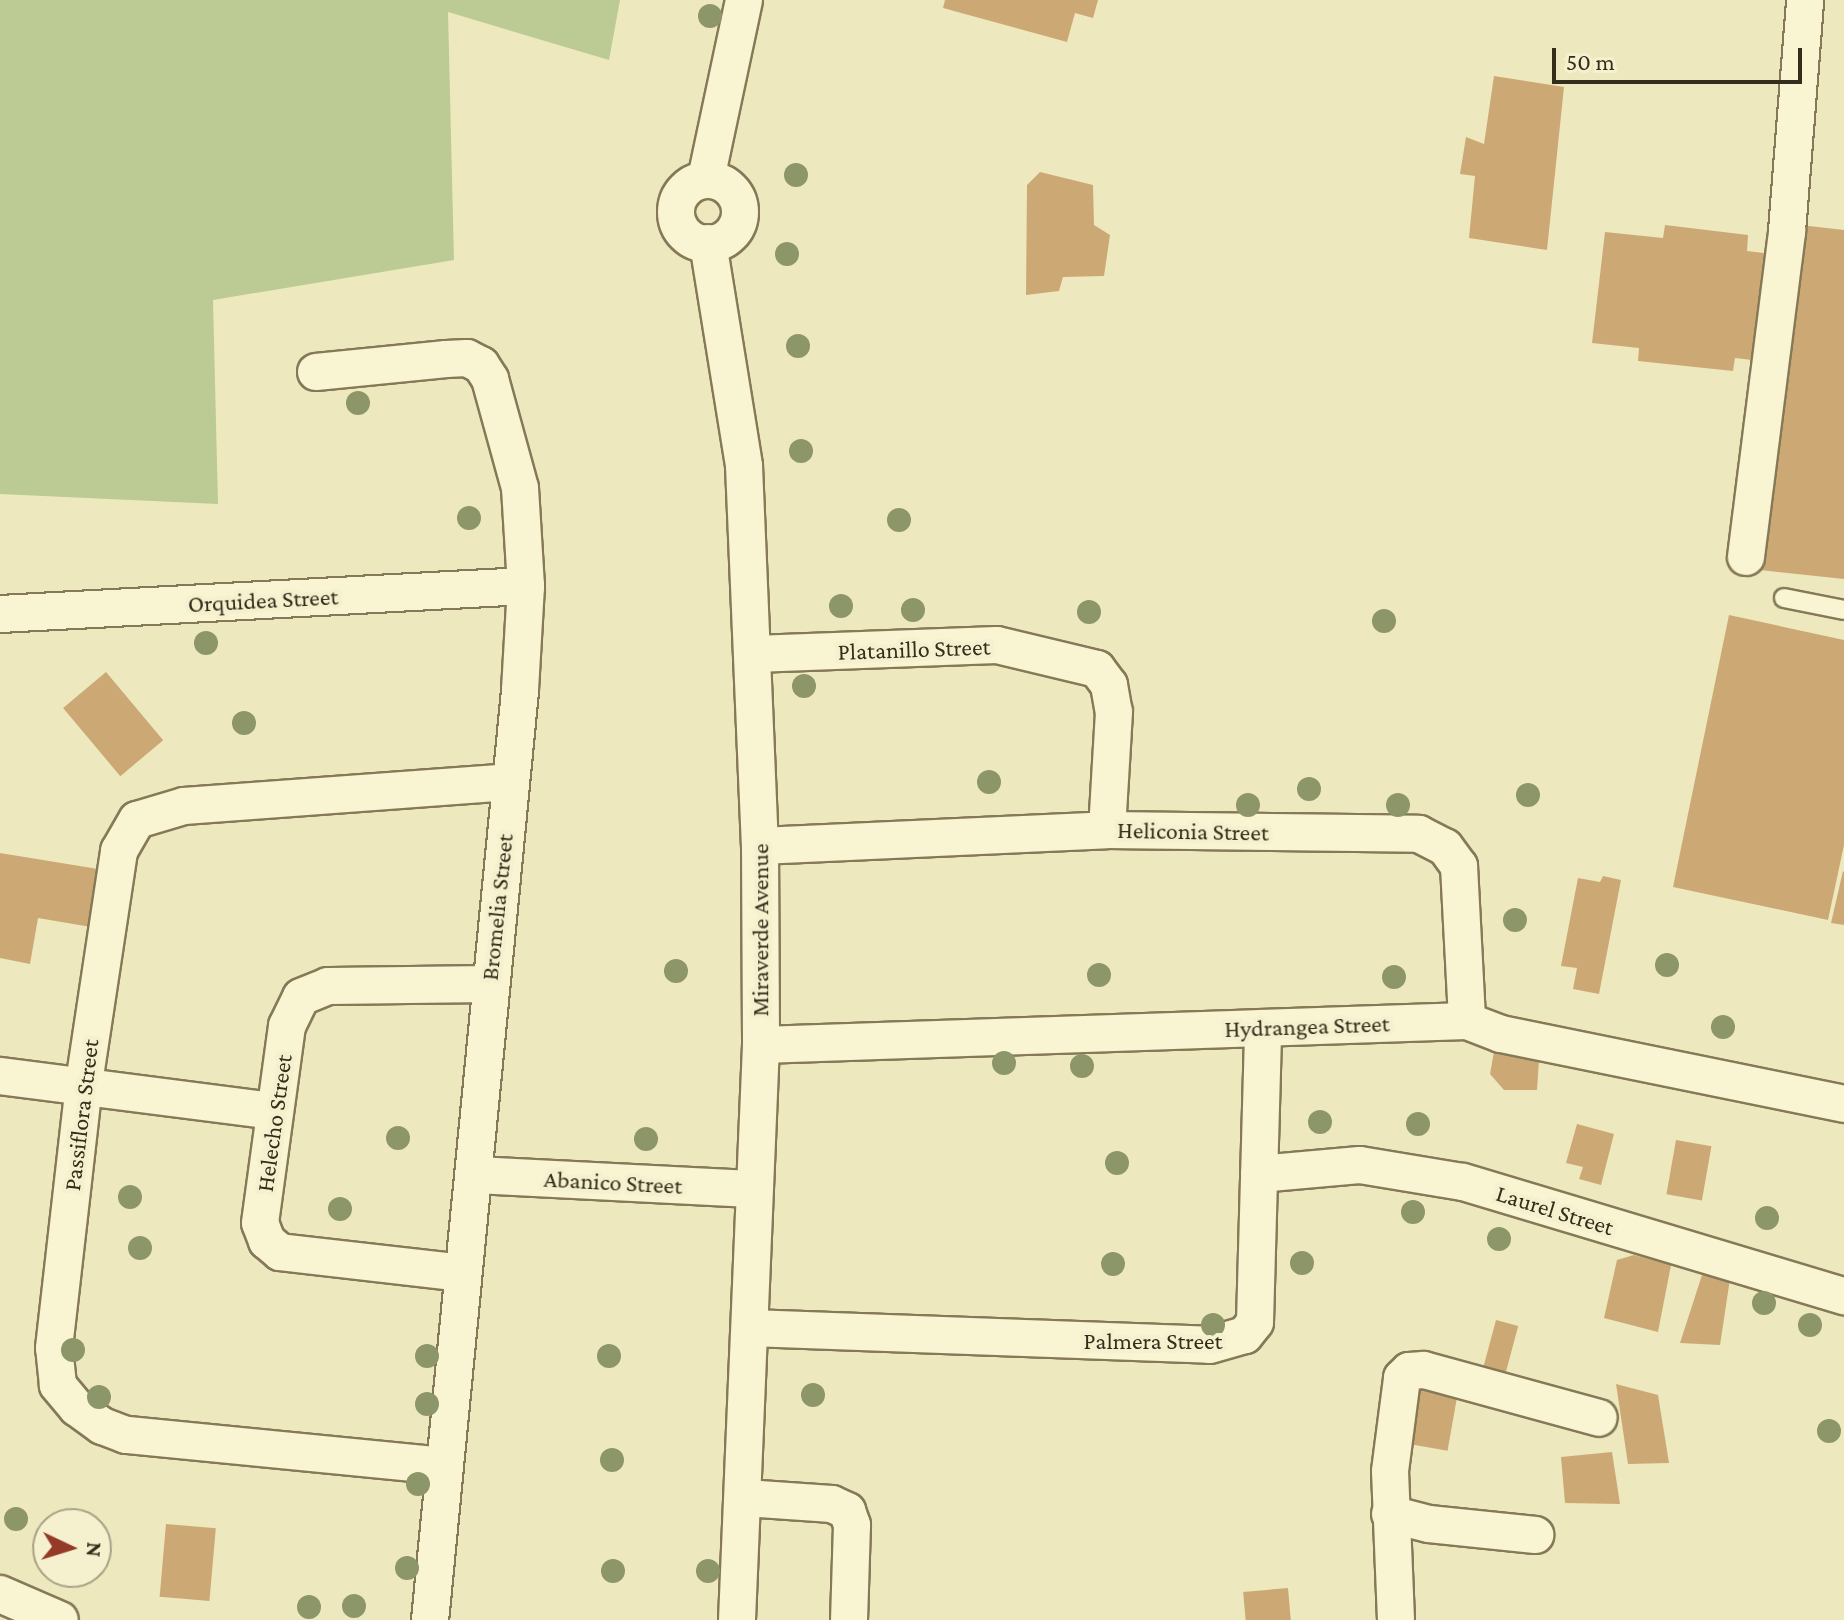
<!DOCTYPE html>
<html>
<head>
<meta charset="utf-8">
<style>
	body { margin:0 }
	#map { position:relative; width:1844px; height:1620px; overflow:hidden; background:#eee8be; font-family:"Crimson Pro",serif }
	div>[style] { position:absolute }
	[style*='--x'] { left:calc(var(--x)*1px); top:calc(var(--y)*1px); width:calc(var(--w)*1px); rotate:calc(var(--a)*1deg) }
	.green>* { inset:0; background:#bbcb93 }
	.building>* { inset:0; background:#cca974; transform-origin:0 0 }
	.roads { filter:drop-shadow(2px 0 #867957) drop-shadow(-2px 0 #867957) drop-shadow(0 2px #867957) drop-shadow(0 -2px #867957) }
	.lane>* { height:18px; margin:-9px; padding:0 9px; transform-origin:9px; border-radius:9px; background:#f9f4d1 }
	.street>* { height:36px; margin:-18px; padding:0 18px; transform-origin:18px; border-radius:18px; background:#f9f4d1 }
	.street>.ring { margin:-18px; padding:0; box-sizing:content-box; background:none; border:36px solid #f9f4d1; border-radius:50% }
	.trees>* { width:24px; height:24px; margin:-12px; border-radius:50%; background:#8d9668 }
	span { translate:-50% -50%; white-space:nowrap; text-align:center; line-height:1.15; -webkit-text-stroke:8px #f5f1ce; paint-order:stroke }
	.street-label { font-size:24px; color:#352d1c }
	.north { position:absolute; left:32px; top:1508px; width:80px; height:80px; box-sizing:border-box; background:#f5f1ce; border:2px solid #a8a387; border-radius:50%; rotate:94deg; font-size:22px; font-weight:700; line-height:32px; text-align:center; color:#352d1c }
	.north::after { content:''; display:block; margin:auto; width:28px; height:36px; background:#953a27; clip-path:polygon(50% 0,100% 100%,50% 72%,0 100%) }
	.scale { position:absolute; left:1552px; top:48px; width:250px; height:36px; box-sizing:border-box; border:4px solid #352d1c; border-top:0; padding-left:10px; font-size:24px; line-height:28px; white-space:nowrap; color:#352d1c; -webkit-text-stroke:6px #f5f1ce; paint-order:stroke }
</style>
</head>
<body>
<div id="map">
	<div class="green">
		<i style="clip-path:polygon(0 0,620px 0,609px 60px,448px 12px,454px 260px,213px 300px,218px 504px,0 494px)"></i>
	</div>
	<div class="building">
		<i style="clip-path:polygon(945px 0,1098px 0,1093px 18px,1075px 13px,1067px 42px,943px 8px)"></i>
		<i style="clip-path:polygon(1494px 76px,1564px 87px,1547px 250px,1469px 238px,1475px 176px,1460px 174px,1466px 137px,1484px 144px)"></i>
		<i style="clip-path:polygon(1040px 172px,1093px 185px,1094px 225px,1110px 235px,1104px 276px,1063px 277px,1059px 291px,1026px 295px,1027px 185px)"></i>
		<i style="clip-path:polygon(1665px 225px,1748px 235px,1747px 251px,1772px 254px,1761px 361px,1735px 358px,1733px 371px,1638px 361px,1639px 348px,1592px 343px,1605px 232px,1663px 238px)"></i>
		<i style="clip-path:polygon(1800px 225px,1844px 230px,1844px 579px,1760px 570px)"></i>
		<i style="clip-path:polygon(1729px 615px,1844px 640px,1844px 845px,1828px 920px,1673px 887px)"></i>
		<i style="left:106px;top:672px;width:89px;height:56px;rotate:50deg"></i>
		<i style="clip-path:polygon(0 853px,98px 869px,91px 927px,38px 918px,30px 964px,0 958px)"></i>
		<i style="clip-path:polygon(1843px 871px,1844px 872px,1844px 925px,1831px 923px)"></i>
		<i style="clip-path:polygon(1603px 876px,1621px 880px,1599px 994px,1573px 989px,1577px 968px,1561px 966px,1578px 878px,1600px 882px)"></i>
		<i style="clip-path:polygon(1497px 1035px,1540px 1045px,1537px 1090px,1504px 1090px,1490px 1074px)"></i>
		<i style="clip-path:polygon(1577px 1124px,1614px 1134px,1601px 1185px,1579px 1179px,1583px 1167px,1566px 1163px)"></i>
		<i style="left:1676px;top:1140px;width:36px;height:55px;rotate:10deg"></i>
		<i style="clip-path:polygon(1634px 1255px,1671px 1265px,1658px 1332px,1604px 1318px,1617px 1260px)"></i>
		<i style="clip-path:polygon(1702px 1275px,1730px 1279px,1720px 1345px,1680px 1343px)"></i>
		<i style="left:1496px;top:1320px;width:23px;height:60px;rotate:15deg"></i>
		<i style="left:1414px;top:1382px;width:45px;height:62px;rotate:10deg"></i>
		<i style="clip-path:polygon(1616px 1384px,1658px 1395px,1669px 1463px,1628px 1464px)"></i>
		<i style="clip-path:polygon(1612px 1452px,1620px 1504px,1565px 1503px,1561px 1457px)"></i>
		<i style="left:166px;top:1524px;width:50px;height:73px;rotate:5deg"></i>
		<i style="left:1288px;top:1588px;width:32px;height:45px;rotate:85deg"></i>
	</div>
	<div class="roads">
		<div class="lane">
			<i style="--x:1784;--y:598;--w:61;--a:11.3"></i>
		</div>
		<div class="street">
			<i style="--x:706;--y:179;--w:183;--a:-78"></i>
			<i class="ring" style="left:676px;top:180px;width:28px;height:28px"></i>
			<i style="--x:708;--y:243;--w:226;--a:80.8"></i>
			<i style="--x:744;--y:466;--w:380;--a:87.6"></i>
			<i style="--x:760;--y:846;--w:199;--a:89.7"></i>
			<i style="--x:761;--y:1045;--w:576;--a:92.39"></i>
			<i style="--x:316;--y:372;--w:131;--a:-5.7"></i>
			<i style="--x:446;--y:359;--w:21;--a:-3"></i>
			<i style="--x:467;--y:358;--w:16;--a:27"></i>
			<i style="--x:481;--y:365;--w:17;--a:57"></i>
			<i style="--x:490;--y:379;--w:113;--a:74.6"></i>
			<i style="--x:520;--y:488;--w:98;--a:86.5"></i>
			<i style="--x:526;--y:586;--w:105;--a:93.3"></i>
			<i style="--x:520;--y:691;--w:933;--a:95.53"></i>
			<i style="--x:1746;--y:557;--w:329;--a:-82.8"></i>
			<i style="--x:1787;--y:231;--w:232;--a:-85.5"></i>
			<i style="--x:0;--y:614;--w:527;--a:-3.05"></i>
			<i style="--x:754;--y:654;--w:243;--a:-2.1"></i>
			<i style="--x:997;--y:645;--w:103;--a:13.5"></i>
			<i style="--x:1097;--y:669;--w:20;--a:53"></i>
			<i style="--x:1109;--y:685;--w:27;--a:80"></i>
			<i style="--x:1114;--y:712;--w:118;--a:93.4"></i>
			<i style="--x:760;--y:846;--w:347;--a:-2.6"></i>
			<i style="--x:1107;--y:830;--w:312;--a:0.7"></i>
			<i style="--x:1419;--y:834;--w:29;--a:27"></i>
			<i style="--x:1445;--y:847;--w:24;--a:54"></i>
			<i style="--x:1459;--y:866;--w:155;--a:87"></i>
			<i style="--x:761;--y:1045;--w:706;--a:-1.95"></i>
			<i style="--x:1467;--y:1021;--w:36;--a:21"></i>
			<i style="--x:1501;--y:1034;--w:350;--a:11.5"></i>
			<i style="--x:0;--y:1076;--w:277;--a:7.3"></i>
			<i style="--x:1259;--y:1174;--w:101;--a:-5.1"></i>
			<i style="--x:1360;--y:1165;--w:104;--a:9.4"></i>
			<i style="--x:1463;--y:1182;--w:398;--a:16.7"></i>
			<i style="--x:474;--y:1175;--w:279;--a:2.9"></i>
			<i style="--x:463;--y:1273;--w:184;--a:-173.5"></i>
			<i style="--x:280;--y:1252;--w:17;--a:-140"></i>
			<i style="--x:267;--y:1241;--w:19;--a:-111"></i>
			<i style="--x:260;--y:1223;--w:199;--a:-82.2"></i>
			<i style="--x:287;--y:1026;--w:32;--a:-64"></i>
			<i style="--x:301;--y:997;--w:29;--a:-22"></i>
			<i style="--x:328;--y:986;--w:162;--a:-0.7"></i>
			<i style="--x:750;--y:1328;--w:460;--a:2.1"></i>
			<i style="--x:1210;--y:1345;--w:36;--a:-16"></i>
			<i style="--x:1245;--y:1335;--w:16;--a:-52"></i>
			<i style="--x:1255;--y:1322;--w:294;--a:-88.4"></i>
			<i style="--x:444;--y:1466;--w:320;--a:-174.4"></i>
			<i style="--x:126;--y:1435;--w:26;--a:-159"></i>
			<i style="--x:102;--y:1426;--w:31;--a:-144"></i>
			<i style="--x:77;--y:1408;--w:30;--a:-130"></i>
			<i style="--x:58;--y:1385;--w:37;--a:-96"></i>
			<i style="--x:54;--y:1348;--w:267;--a:-83.5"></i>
			<i style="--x:84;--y:1083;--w:235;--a:-81.4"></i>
			<i style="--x:119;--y:851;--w:36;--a:-60"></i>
			<i style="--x:137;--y:820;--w:49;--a:-16.6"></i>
			<i style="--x:184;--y:806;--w:326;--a:-4.2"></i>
			<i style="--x:745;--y:1498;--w:87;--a:3.9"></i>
			<i style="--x:832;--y:1504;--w:17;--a:25"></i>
			<i style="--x:847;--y:1511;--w:15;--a:70"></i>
			<i style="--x:852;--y:1525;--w:95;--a:91.8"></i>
			<i style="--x:1390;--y:1514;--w:40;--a:14.4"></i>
			<i style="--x:1429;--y:1524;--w:107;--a:5.9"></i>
			<i style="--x:0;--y:1594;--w:65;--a:23.4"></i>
			<i style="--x:1396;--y:1620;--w:149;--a:-92.3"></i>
			<i style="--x:1390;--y:1471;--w:94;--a:-82.6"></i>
			<i style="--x:1402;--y:1378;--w:10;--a:-45"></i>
			<i style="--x:1409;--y:1371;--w:15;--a:-4"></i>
			<i style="--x:1424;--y:1370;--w:181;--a:15.3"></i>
		</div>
	</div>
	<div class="trees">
		<i style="left:710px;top:16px"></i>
		<i style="left:796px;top:175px"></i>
		<i style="left:787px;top:254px"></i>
		<i style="left:798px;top:346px"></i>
		<i style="left:358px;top:403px"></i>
		<i style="left:801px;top:451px"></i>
		<i style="left:469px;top:518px"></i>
		<i style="left:899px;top:520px"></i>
		<i style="left:841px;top:606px"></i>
		<i style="left:913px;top:610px"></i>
		<i style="left:1089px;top:612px"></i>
		<i style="left:1384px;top:621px"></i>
		<i style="left:206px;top:643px"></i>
		<i style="left:804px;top:686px"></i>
		<i style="left:244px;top:723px"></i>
		<i style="left:989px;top:782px"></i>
		<i style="left:1309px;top:789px"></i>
		<i style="left:1528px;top:795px"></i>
		<i style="left:1248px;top:805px"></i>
		<i style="left:1398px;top:805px"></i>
		<i style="left:1515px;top:920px"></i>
		<i style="left:1667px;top:965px"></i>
		<i style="left:676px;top:971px"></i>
		<i style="left:1099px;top:975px"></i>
		<i style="left:1394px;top:977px"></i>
		<i style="left:1723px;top:1027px"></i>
		<i style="left:1004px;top:1063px"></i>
		<i style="left:1082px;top:1066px"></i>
		<i style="left:1320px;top:1122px"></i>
		<i style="left:1418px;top:1124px"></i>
		<i style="left:398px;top:1138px"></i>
		<i style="left:646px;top:1139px"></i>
		<i style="left:1117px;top:1163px"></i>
		<i style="left:130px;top:1197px"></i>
		<i style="left:340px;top:1209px"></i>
		<i style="left:1413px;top:1212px"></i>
		<i style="left:1767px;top:1218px"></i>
		<i style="left:1499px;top:1239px"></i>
		<i style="left:140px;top:1248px"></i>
		<i style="left:1302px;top:1263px"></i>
		<i style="left:1113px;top:1264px"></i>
		<i style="left:1764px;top:1303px"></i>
		<i style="left:1213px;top:1325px"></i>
		<i style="left:1810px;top:1325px"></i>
		<i style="left:73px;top:1350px"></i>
		<i style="left:427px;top:1356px"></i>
		<i style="left:609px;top:1356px"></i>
		<i style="left:813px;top:1395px"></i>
		<i style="left:99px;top:1397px"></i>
		<i style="left:427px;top:1404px"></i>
		<i style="left:1829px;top:1431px"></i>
		<i style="left:612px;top:1460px"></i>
		<i style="left:418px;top:1484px"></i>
		<i style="left:16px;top:1519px"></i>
		<i style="left:407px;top:1568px"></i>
		<i style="left:613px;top:1571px"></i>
		<i style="left:708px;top:1571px"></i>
		<i style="left:354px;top:1606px"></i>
		<i style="left:309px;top:1607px"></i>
	</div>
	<div class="street-label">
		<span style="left:263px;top:600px;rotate:-3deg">Orquidea Street</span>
		<span style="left:914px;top:649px;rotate:-2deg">Platanillo Street</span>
		<span style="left:1193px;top:831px;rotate:1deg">Heliconia Street</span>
		<span style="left:497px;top:907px;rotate:-84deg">Bromelia Street</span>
		<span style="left:760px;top:930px;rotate:-90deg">Miraverde Avenue</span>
		<span style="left:1307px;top:1026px;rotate:-2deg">Hydrangea Street</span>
		<span style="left:81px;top:1115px;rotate:-83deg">Passiflora Street</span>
		<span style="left:274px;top:1123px;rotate:-82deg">Helecho Street</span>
		<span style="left:613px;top:1182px;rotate:3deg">Abanico Street</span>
		<span style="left:1555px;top:1210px;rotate:17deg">Laurel Street</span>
		<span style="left:1153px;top:1341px">Palmera Street</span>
	</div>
	<div class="north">N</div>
	<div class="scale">50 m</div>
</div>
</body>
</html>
